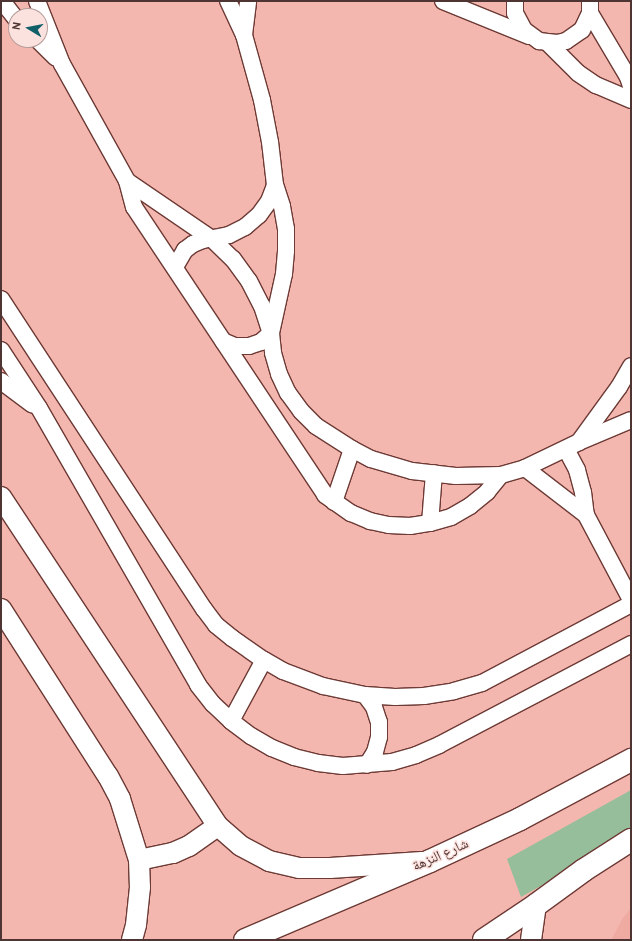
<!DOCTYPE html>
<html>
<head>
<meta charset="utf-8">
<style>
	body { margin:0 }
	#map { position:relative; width:632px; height:941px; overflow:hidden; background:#f4b7af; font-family:Overpass,"Noto Naskh Arabic",sans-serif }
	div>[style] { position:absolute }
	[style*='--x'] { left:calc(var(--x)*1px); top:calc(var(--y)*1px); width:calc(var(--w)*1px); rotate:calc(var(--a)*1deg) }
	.built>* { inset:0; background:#efaaa2 }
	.green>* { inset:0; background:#97be9a }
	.roads { filter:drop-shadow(1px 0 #6d3a35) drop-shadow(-1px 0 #6d3a35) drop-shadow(0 1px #6d3a35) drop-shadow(0 -1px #6d3a35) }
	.minor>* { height:16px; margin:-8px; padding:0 8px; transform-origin:8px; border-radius:8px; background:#fff }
	.tertiary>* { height:20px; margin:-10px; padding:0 10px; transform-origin:10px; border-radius:10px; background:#fff }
	.secondary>* { height:22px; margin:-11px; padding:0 11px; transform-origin:11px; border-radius:11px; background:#fff }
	span { translate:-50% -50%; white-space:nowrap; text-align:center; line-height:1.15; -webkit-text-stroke:3px #fce2df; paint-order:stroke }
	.street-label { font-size:14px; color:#4e3533 }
	.frame { position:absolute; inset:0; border:2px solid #4e3533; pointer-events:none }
	.north { position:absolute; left:8px; top:8px; width:40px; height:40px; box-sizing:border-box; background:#fce2df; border:1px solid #b69d9a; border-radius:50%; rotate:280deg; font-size:11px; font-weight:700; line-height:16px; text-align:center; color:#4e3533 }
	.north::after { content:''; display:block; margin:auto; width:14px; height:18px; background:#116069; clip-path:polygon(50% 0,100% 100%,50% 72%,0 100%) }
</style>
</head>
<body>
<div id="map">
	<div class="built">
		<i style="clip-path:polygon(631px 908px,631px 940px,611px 940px,623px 918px)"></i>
	</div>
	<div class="green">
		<i style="clip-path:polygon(631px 790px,631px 836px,521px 897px,507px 859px)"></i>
	</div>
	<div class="roads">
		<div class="minor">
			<i style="--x:2;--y:1;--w:23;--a:52"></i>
			<i style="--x:37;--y:1;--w:68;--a:68.4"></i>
			<i style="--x:62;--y:64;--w:134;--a:60.9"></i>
			<i style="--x:127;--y:181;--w:27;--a:75"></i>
			<i style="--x:134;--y:207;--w:346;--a:56.4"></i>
			<i style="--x:325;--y:495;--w:32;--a:35"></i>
			<i style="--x:351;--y:513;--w:21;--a:23"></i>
			<i style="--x:370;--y:521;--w:19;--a:12"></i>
			<i style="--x:389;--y:525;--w:21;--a:3"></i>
			<i style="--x:410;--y:526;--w:20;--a:-9"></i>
			<i style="--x:430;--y:523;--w:22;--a:-16"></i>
			<i style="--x:451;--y:517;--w:22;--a:-30"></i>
			<i style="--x:470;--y:506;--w:22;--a:-39"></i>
			<i style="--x:487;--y:492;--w:22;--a:-51"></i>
			<i style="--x:443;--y:1;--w:93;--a:22.1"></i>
			<i style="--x:515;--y:1;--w:12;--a:90"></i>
			<i style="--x:515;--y:13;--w:19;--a:62"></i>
			<i style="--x:524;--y:30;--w:19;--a:36"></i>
			<i style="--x:539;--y:41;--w:18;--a:6"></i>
			<i style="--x:557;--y:43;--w:9;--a:-13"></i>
			<i style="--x:566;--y:41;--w:19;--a:-35"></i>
			<i style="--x:582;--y:30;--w:19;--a:-65"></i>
			<i style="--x:590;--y:13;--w:12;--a:-90"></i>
			<i style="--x:590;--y:13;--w:74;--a:59.3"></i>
			<i style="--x:628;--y:77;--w:9;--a:72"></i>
			<i style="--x:244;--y:35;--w:34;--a:-83"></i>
			<i style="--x:38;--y:40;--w:25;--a:45"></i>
			<i style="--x:548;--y:43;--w:42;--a:45"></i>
			<i style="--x:578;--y:73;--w:22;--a:34"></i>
			<i style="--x:596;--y:85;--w:38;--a:23"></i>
			<i style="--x:127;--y:181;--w:103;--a:34.3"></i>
			<i style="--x:212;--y:239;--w:29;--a:44"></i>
			<i style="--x:233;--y:259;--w:27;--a:54"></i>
			<i style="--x:249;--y:281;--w:28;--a:63"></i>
			<i style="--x:262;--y:306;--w:28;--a:72"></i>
			<i style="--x:271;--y:333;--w:20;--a:84"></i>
			<i style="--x:273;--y:353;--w:22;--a:74"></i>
			<i style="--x:279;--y:374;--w:21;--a:65"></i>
			<i style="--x:288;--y:393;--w:22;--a:54"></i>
			<i style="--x:301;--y:411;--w:21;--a:45"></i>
			<i style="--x:316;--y:426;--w:43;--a:32.6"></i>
			<i style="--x:352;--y:449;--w:21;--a:28"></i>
			<i style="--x:371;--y:459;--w:43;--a:16.3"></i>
			<i style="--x:412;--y:471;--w:44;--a:6.5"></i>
			<i style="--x:456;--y:476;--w:45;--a:-1.3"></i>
			<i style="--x:501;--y:475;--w:25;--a:-16"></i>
			<i style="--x:525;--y:468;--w:60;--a:-25.7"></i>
			<i style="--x:579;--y:442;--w:56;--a:-22.9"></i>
			<i style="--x:175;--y:267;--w:20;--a:-60"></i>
			<i style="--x:185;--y:250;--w:10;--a:-37"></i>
			<i style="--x:193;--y:244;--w:11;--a:-22"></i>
			<i style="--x:203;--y:240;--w:26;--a:-11"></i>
			<i style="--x:229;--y:235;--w:18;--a:-27"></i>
			<i style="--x:245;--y:227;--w:18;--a:-41"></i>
			<i style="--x:259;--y:215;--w:17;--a:-54"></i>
			<i style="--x:269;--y:201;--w:17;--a:-69"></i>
			<i style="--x:1;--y:299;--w:371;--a:56.8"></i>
			<i style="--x:204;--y:609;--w:20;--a:53"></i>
			<i style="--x:216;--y:625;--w:21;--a:39"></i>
			<i style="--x:232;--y:638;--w:39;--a:35"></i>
			<i style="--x:264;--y:660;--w:22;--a:30"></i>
			<i style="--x:283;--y:671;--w:43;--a:20.6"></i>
			<i style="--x:323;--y:686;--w:43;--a:12.1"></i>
			<i style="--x:365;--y:695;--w:30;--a:4"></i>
			<i style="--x:395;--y:697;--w:29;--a:-2"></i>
			<i style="--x:424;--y:696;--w:30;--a:-9"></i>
			<i style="--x:454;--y:691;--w:29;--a:-16"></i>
			<i style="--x:482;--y:683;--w:169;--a:-27.9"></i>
			<i style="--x:223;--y:341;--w:13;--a:23"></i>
			<i style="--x:235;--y:346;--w:14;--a:0"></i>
			<i style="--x:249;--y:346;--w:13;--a:-18"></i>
			<i style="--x:261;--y:342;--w:13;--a:-42"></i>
			<i style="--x:271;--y:333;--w:60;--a:-77.6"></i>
			<i style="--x:284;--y:274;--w:23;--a:-85"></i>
			<i style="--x:286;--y:251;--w:22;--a:-90"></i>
			<i style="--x:286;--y:229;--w:23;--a:-100"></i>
			<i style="--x:282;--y:206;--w:22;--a:-108"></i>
			<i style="--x:275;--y:185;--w:43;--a:-96.6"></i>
			<i style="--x:270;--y:142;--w:43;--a:-100.8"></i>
			<i style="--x:262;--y:100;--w:67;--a:-105.5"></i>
			<i style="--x:244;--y:35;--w:38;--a:-115"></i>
			<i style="--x:1;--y:350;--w:69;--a:56.8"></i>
			<i style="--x:39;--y:408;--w:319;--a:60.1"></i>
			<i style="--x:198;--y:685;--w:24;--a:52"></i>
			<i style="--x:213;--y:704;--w:25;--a:43"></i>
			<i style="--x:231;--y:721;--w:25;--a:37"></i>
			<i style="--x:251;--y:736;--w:24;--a:30"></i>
			<i style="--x:272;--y:748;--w:24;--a:22"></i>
			<i style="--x:294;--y:757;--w:25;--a:14"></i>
			<i style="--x:318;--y:763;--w:25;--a:7"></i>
			<i style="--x:343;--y:766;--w:49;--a:-4.7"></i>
			<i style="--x:392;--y:762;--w:25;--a:-16"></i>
			<i style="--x:416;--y:755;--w:25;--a:-23"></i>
			<i style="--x:439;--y:745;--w:217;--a:-27.7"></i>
			<i style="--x:1;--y:381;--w:39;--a:37"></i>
			<i style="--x:579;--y:442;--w:68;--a:-54"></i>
			<i style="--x:619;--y:387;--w:24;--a:-60"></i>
			<i style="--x:566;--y:449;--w:24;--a:62"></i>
			<i style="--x:577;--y:470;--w:23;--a:75"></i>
			<i style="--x:583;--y:492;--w:23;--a:83"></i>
			<i style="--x:586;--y:515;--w:96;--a:62.1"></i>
			<i style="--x:525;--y:468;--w:77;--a:37.6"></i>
			<i style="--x:334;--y:502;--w:56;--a:-71.2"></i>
			<i style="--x:430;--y:523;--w:50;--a:-85.4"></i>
			<i style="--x:365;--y:695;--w:15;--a:53"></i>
			<i style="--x:374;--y:707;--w:16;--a:72"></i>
			<i style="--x:379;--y:722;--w:15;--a:90"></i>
			<i style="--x:379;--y:737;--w:16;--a:105"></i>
			<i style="--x:375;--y:752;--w:15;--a:122"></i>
			<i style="--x:231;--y:721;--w:69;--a:-61.6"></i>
		</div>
		<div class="tertiary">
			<i style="--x:1;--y:497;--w:394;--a:56.6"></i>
			<i style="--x:218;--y:826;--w:30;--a:41"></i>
			<i style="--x:241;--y:846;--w:32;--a:28"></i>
			<i style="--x:269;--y:861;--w:31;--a:13"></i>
			<i style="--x:299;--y:868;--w:31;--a:0"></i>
			<i style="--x:330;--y:868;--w:92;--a:-3.7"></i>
			<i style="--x:1;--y:609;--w:198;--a:57.4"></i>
			<i style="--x:108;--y:776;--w:26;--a:62"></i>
			<i style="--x:120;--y:799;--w:64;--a:72.7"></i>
			<i style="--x:139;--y:860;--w:27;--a:88"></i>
			<i style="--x:140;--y:887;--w:38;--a:96"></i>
			<i style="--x:136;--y:925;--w:16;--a:105"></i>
			<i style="--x:139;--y:860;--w:35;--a:-12"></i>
			<i style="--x:173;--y:853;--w:17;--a:-24"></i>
			<i style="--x:189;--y:846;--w:35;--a:-35"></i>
			<i style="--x:531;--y:940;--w:35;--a:-82"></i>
		</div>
		<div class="secondary">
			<i style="--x:245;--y:940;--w:201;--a:-23.1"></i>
			<i style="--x:430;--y:861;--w:99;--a:-25"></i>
			<i style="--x:520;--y:819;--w:126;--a:-28"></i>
			<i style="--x:484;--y:940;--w:63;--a:-33.9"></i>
			<i style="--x:536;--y:905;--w:59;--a:-36.1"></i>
			<i style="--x:584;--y:870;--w:56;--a:-32.6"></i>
		</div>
	</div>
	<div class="street-label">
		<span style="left:441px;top:856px;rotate:-24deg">شارع النزهة</span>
	</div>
	<div class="frame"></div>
	<div class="north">N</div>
</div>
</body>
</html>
